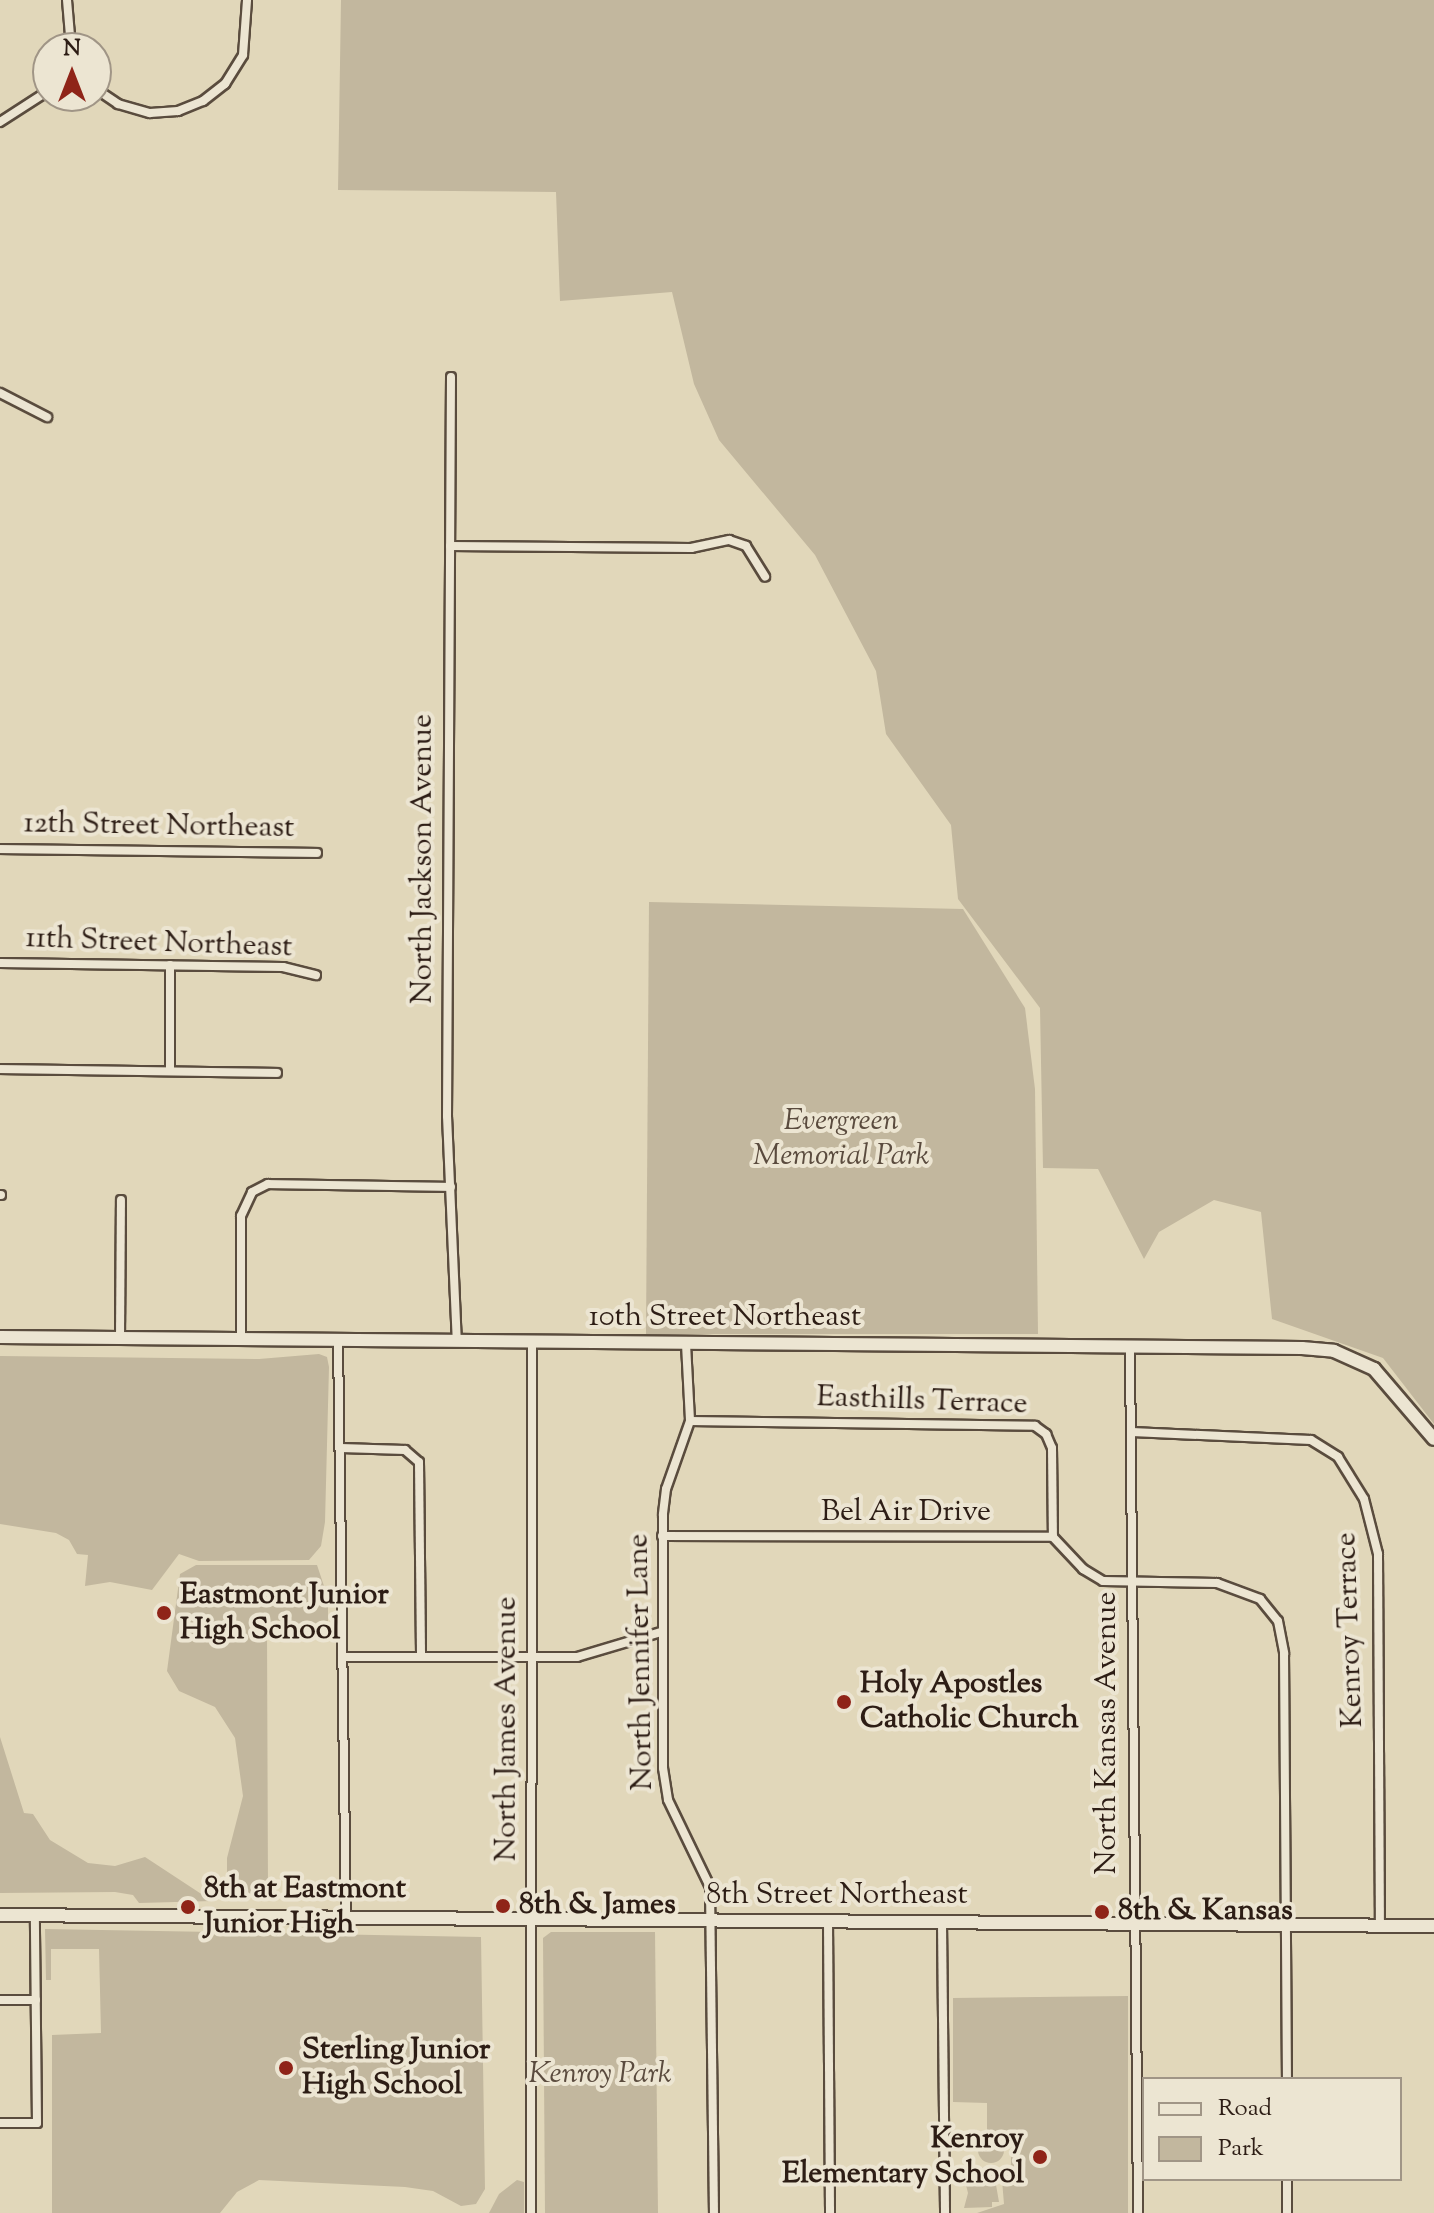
<!DOCTYPE html>
<html>
<head>
<meta charset="utf-8">
<style>
	body { margin:0 }
	#map { position:relative; width:1434px; height:2213px; overflow:hidden; background:#e1d7ba; font-family:"Sorts Mill Goudy",serif }
	div>[style] { position:absolute }
	[style*='--x'] { left:calc(var(--x)*1px); top:calc(var(--y)*1px); width:calc(var(--w)*1px); rotate:calc(var(--a)*1deg) }
	.green>* { inset:0; background:#c2b79e }
	.round { border-radius:50% }
	.roads { filter:drop-shadow(2px 0 #5a4c3e) drop-shadow(-2px 0 #5a4c3e) drop-shadow(0 2px #5a4c3e) drop-shadow(0 -2px #5a4c3e) }
	.street>* { height:8px; margin:-4px; padding:0 4px; transform-origin:4px; border-radius:4px; background:#ece5d2 }
	.secondary>* { height:12px; margin:-6px; padding:0 6px; transform-origin:6px; border-radius:6px; background:#ece5d2 }
	.dots>* { width:22px; height:22px; translate:-50% -50%; box-sizing:border-box; border:4px solid #ece5d2; border-radius:50% }
	span { translate:-50% -50%; white-space:nowrap; text-align:center; line-height:1.15; -webkit-text-stroke:8px #ece5d2; paint-order:stroke }
	.street-label { font-size:30px; color:#2d1d15 }
	.park-label { font-size:30px; color:#5a4b3e; font-style:italic }
	.poi-label { font-size:30px; color:#2d1d15; font-weight:700 }
	.left { translate:0 -50%; text-align:left }
	.right { translate:-100% -50%; text-align:right }
	.legend { position:absolute; left:1142px; top:2077px; width:260px; height:104px; box-sizing:border-box; background:#ece5d2; border:2px solid #a09586; margin:0; padding:10px 14px; list-style:none; font-size:24px; color:#2d1d15 }
	.legend li { display:flex; align-items:center; gap:16px; height:40px }
	.legend b { width:40px; border:2px solid #a09586 }
	.north { position:absolute; left:32px; top:32px; width:80px; height:80px; box-sizing:border-box; background:#ece5d2; border:2px solid #a09586; border-radius:50%; rotate:0deg; font-size:22px; font-weight:700; line-height:32px; text-align:center; color:#2d1d15 }
	.north::after { content:''; display:block; margin:auto; width:28px; height:36px; background:#8f2418; clip-path:polygon(50% 0,100% 100%,50% 72%,0 100%) }
</style>
</head>
<body>
<div id="map">
	<div class="green">
		<i style="clip-path:polygon(341px 0,1434px 0,1434px 1424px,1383px 1358px,1272px 1319px,1261px 1212px,1214px 1200px,1159px 1232px,1144px 1259px,1098px 1169px,1043px 1168px,1040px 1008px,958px 899px,951px 825px,886px 734px,876px 671px,815px 555px,719px 440px,694px 384px,672px 292px,560px 301px,556px 192px,338px 190px)"></i>
		<i style="clip-path:polygon(649px 902px,963px 909px,1025px 1008px,1035px 1089px,1038px 1334px,646px 1334px)"></i>
		<i style="clip-path:polygon(319px 1354px,327px 1357px,329px 1367px,325px 1522px,321px 1546px,309px 1560px,199px 1561px,179px 1554px,152px 1590px,110px 1582px,85px 1586px,88px 1555px,77px 1554px,69px 1540px,56px 1533px,0 1524px,0 1356px,259px 1359px)"></i>
		<i style="clip-path:polygon(196px 1565px,317px 1565px,328px 1598px,328px 1630px,267px 1629px,268px 1893px,246px 1894px,244px 1899px,227px 1890px,227px 1858px,243px 1796px,235px 1738px,215px 1707px,179px 1691px,167px 1671px,180px 1574px)"></i>
		<i style="clip-path:polygon(0 1737px,24px 1813px,33px 1814px,50px 1840px,88px 1863px,115px 1866px,145px 1857px,212px 1901px,139px 1903px,133px 1895px,115px 1892px,0 1893px)"></i>
		<i style="clip-path:polygon(45px 1929px,481px 1937px,485px 2189px,476px 2204px,461px 2206px,433px 2191px,405px 2187px,259px 2180px,237px 2192px,220px 2213px,52px 2213px,52px 2035px,101px 2033px,99px 1949px,51px 1949px,51px 1980px,46px 1980px)"></i>
		<i style="clip-path:polygon(551px 1932px,655px 1932px,658px 2213px,545px 2213px,543px 1938px)"></i>
		<i style="clip-path:polygon(1128px 1996px,1128px 2213px,977px 2213px,1004px 2204px,1001px 2168px,1011px 2165px,1011px 2136px,987px 2135px,987px 2103px,953px 2102px,953px 1998px)"></i>
		<i class="round" style="left:978px;top:2137px;width:26px;height:26px"></i>
		<i style="clip-path:polygon(962px 2167px,993px 2168px,999px 2202px,992px 2202px,992px 2207px,964px 2208px,968px 2193px,966px 2185px,959px 2183px)"></i>
		<i style="clip-path:polygon(517px 2180px,524px 2182px,524px 2213px,489px 2213px,499px 2194px)"></i>
	</div>
	<div class="roads">
		<div class="street">
			<i style="--x:67;--y:0;--w:48;--a:85.2"></i>
			<i style="--x:96;--y:89;--w:27;--a:34"></i>
			<i style="--x:118;--y:104;--w:33;--a:16"></i>
			<i style="--x:150;--y:113;--w:28;--a:-4"></i>
			<i style="--x:178;--y:111;--w:27;--a:-22"></i>
			<i style="--x:203;--y:101;--w:28;--a:-38"></i>
			<i style="--x:225;--y:84;--w:34;--a:-58"></i>
			<i style="--x:243;--y:55;--w:55;--a:-85.8"></i>
			<i style="--x:0;--y:122;--w:57;--a:-32.9"></i>
			<i style="--x:451;--y:377;--w:739;--a:90.31"></i>
			<i style="--x:447;--y:1116;--w:226;--a:87.5"></i>
			<i style="--x:0;--y:393;--w:53;--a:27.1"></i>
			<i style="--x:450;--y:546;--w:241;--a:0.5"></i>
			<i style="--x:691;--y:548;--w:39;--a:-12"></i>
			<i style="--x:729;--y:540;--w:18;--a:19"></i>
			<i style="--x:746;--y:546;--w:36;--a:58"></i>
			<i style="--x:0;--y:849;--w:317;--a:0.7"></i>
			<i style="--x:0;--y:963;--w:283;--a:0.8"></i>
			<i style="--x:283;--y:967;--w:34;--a:14"></i>
			<i style="--x:0;--y:1069;--w:277;--a:0.8"></i>
			<i style="--x:170;--y:1071;--w:106;--a:-90"></i>
			<i style="--x:0;--y:1195;--w:1;--a:0"></i>
			<i style="--x:120;--y:1338;--w:138;--a:-89.6"></i>
			<i style="--x:241;--y:1339;--w:123;--a:-90"></i>
			<i style="--x:241;--y:1216;--w:26;--a:-65"></i>
			<i style="--x:252;--y:1192;--w:18;--a:-27"></i>
			<i style="--x:268;--y:1184;--w:183;--a:0.9"></i>
			<i style="--x:338;--y:1340;--w:578;--a:89.21"></i>
			<i style="--x:686;--y:1344;--w:77;--a:87"></i>
			<i style="--x:690;--y:1421;--w:72;--a:109.4"></i>
			<i style="--x:666;--y:1489;--w:26;--a:97"></i>
			<i style="--x:663;--y:1515;--w:253;--a:90"></i>
			<i style="--x:663;--y:1768;--w:32;--a:81"></i>
			<i style="--x:668;--y:1800;--w:97;--a:64.2"></i>
			<i style="--x:710;--y:1887;--w:326;--a:89.3"></i>
			<i style="--x:1130;--y:1349;--w:864;--a:89.47"></i>
			<i style="--x:690;--y:1421;--w:345;--a:0.8"></i>
			<i style="--x:1035;--y:1426;--w:14;--a:36"></i>
			<i style="--x:1046;--y:1434;--w:15;--a:67"></i>
			<i style="--x:1052;--y:1448;--w:89;--a:89.4"></i>
			<i style="--x:1132;--y:1432;--w:179;--a:2.6"></i>
			<i style="--x:1311;--y:1440;--w:32;--a:32"></i>
			<i style="--x:1338;--y:1457;--w:49;--a:58.2"></i>
			<i style="--x:1364;--y:1499;--w:57;--a:75.7"></i>
			<i style="--x:1378;--y:1554;--w:372;--a:89.7"></i>
			<i style="--x:341;--y:1448;--w:64;--a:1.8"></i>
			<i style="--x:405;--y:1450;--w:18;--a:41"></i>
			<i style="--x:419;--y:1462;--w:194;--a:89.4"></i>
			<i style="--x:662;--y:1536;--w:391;--a:0.1"></i>
			<i style="--x:1053;--y:1537;--w:44;--a:46.8"></i>
			<i style="--x:1083;--y:1569;--w:23;--a:31"></i>
			<i style="--x:1103;--y:1581;--w:114;--a:1"></i>
			<i style="--x:1217;--y:1583;--w:46;--a:20.4"></i>
			<i style="--x:1260;--y:1599;--w:28;--a:51"></i>
			<i style="--x:1278;--y:1621;--w:33;--a:79"></i>
			<i style="--x:1284;--y:1653;--w:426;--a:89.6"></i>
			<i style="--x:342;--y:1657;--w:235;--a:0"></i>
			<i style="--x:577;--y:1657;--w:88;--a:-16.6"></i>
			<i style="--x:828;--y:1922;--w:291;--a:89.6"></i>
			<i style="--x:942;--y:1923;--w:290;--a:89.4"></i>
			<i style="--x:0;--y:2000;--w:36;--a:0"></i>
			<i style="--x:0;--y:2123;--w:37;--a:0"></i>
			<i style="--x:37;--y:2123;--w:208;--a:-90.6"></i>
			<i style="--x:531;--y:2213;--w:871;--a:-89.93"></i>
			<i style="--x:1287;--y:2213;--w:34;--a:-90"></i>
		</div>
		<div class="secondary">
			<i style="--x:0;--y:1337;--w:1302;--a:0.48"></i>
			<i style="--x:1302;--y:1348;--w:32;--a:5"></i>
			<i style="--x:1334;--y:1351;--w:44;--a:24.2"></i>
			<i style="--x:1374;--y:1369;--w:92;--a:49.4"></i>
			<i style="--x:0;--y:1915;--w:1434;--a:0.44"></i>
		</div>
	</div>
	<div class="dots">
		<i style="left:164px;top:1613px;background:#8f2418"></i>
		<i style="left:844px;top:1702px;background:#8f2418"></i>
		<i style="left:503px;top:1906px;background:#8f2418"></i>
		<i style="left:188px;top:1907px;background:#8f2418"></i>
		<i style="left:1102px;top:1912px;background:#8f2418"></i>
		<i style="left:286px;top:2068px;background:#8f2418"></i>
		<i style="left:1040px;top:2157px;background:#8f2418"></i>
	</div>
	<div class="street-label">
		<span style="left:159px;top:827px;rotate:1deg">12th Street Northeast</span>
		<span style="left:424px;top:859px;rotate:-90deg">North Jackson Avenue</span>
		<span style="left:159px;top:944px;rotate:2deg">11th Street Northeast</span>
		<span style="left:725px;top:1318px">10th Street Northeast</span>
		<span style="left:922px;top:1402px;rotate:2deg">Easthills Terrace</span>
		<span style="left:906px;top:1513px">Bel Air Drive</span>
		<span style="left:1351px;top:1630px;rotate:-92deg">Kenroy Terrace</span>
		<span style="left:642px;top:1662px;rotate:-91deg">North Jennifer Lane</span>
		<span style="left:508px;top:1729px;rotate:-90deg">North James Avenue</span>
		<span style="left:1108px;top:1733px;rotate:-90deg">North Kansas Avenue</span>
		<span style="left:837px;top:1896px">8th Street Northeast</span>
	</div>
	<div class="park-label">
		<span style="left:841px;top:1139px">Evergreen<br>Memorial Park</span>
		<span style="left:600px;top:2075px">Kenroy Park</span>
	</div>
	<div class="poi-label">
		<span class="left" style="left:180px;top:1613px">Eastmont Junior<br>High School</span>
		<span class="left" style="left:860px;top:1702px">Holy Apostles<br>Catholic Church</span>
		<span class="left" style="left:204px;top:1907px">8th at Eastmont<br>Junior High</span>
		<span class="left" style="left:519px;top:1906px">8th &amp; James</span>
		<span class="left" style="left:1118px;top:1912px">8th &amp; Kansas</span>
		<span class="left" style="left:302px;top:2068px">Sterling Junior<br>High School</span>
		<span class="right" style="left:1024px;top:2157px">Kenroy<br>Elementary School</span>
	</div>
	<ul class="legend">
	<li><b style="height:10px;background:#ece5d2"></b>Road</li>
	<li><b style="height:22px;background:#c2b79e"></b>Park</li>
	</ul>
	<div class="north">N</div>
</div>
</body>
</html>
